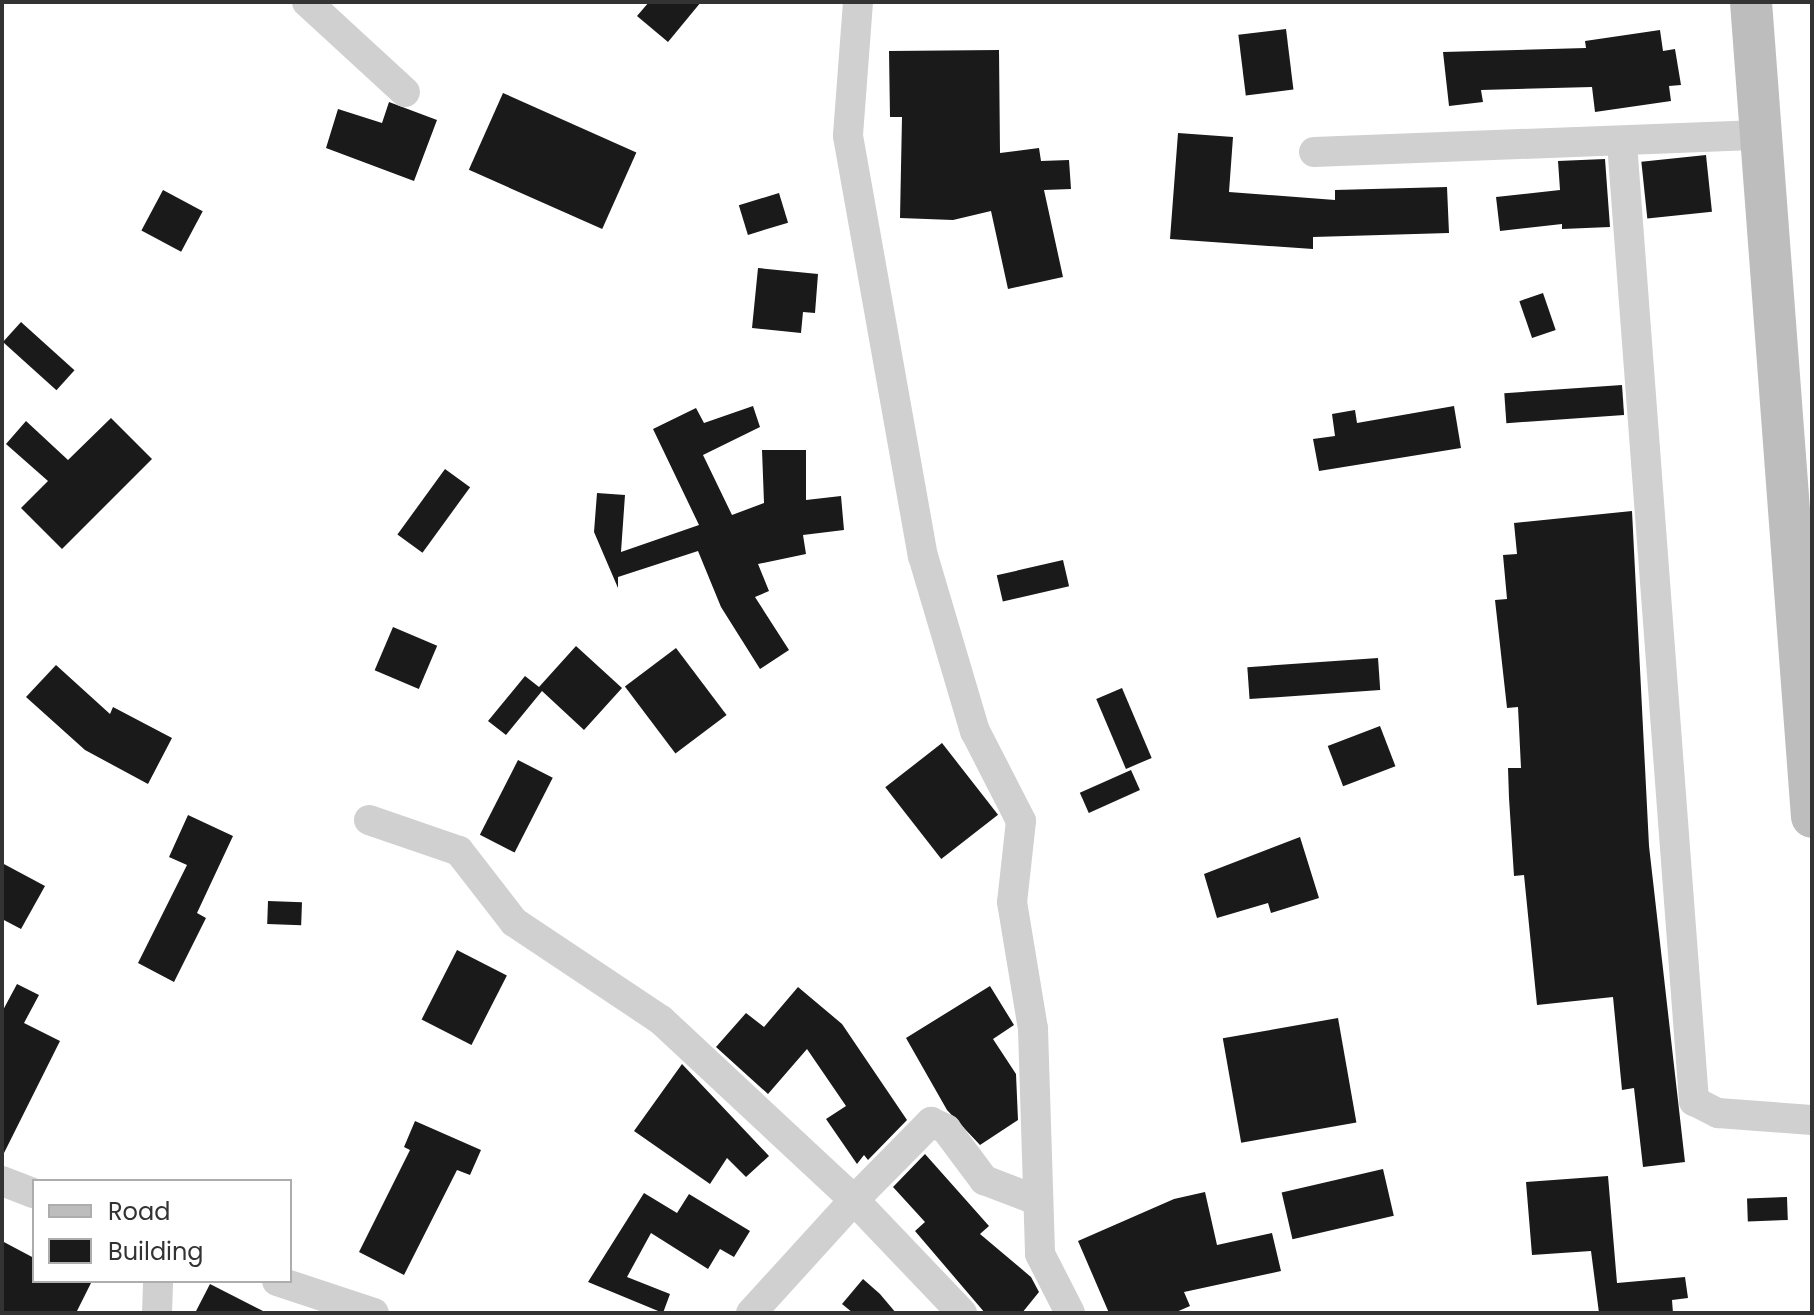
<!DOCTYPE html>
<html>
<head>
<meta charset="utf-8">
<style>
	body { margin:0 }
	#map { position:relative; width:1814px; height:1315px; overflow:hidden; background:#fff; font-family:Poppins,sans-serif }
	div>[style] { position:absolute }
	[style*='--x'] { left:calc(var(--x)*1px); top:calc(var(--y)*1px); width:calc(var(--w)*1px); rotate:calc(var(--a)*1deg) }
	.building>* { inset:0; background:#1a1a1a; transform-origin:0 0 }
	.street>* { height:30px; margin:-15px; padding:0 15px; transform-origin:15px; border-radius:15px; background:#d0d0d0 }
	.secondary>* { height:42px; margin:-21px; padding:0 21px; transform-origin:21px; border-radius:21px; background:#bdbdbd }
	span { translate:-50% -50%; white-space:nowrap; text-align:center; line-height:1.15; -webkit-text-stroke:8px #fff; paint-order:stroke }
	.frame { position:absolute; inset:0; border:4px solid #333; pointer-events:none }
	.legend { position:absolute; left:32px; top:1179px; width:260px; height:104px; box-sizing:border-box; background:#fff; border:2px solid #adadad; margin:0; padding:10px 14px; list-style:none; font-size:24px; color:#333 }
	.legend li { display:flex; align-items:center; gap:16px; height:40px }
	.legend b { width:40px; border:2px solid #adadad }
</style>
</head>
<body>
<div id="map">
	<div class="building">
		<i style="clip-path:polygon(649px 2px,701px 2px,668px 42px,637px 16px)"></i>
		<i style="left:1286px;top:29px;width:61px;height:48px;rotate:83deg"></i>
		<i style="clip-path:polygon(1660px 30px,1663px 51px,1675px 49px,1681px 85px,1669px 86px,1671px 101px,1595px 112px,1592px 87px,1481px 90px,1483px 102px,1449px 106px,1443px 52px,1586px 48px,1585px 41px)"></i>
		<i style="clip-path:polygon(999px 50px,1000px 153px,1039px 148px,1041px 161px,1069px 160px,1071px 189px,1044px 190px,1063px 277px,1008px 289px,991px 211px,953px 220px,900px 218px,902px 117px,890px 117px,889px 51px)"></i>
		<i style="left:503px;top:93px;width:146px;height:84px;rotate:24deg"></i>
		<i style="clip-path:polygon(389px 102px,437px 120px,414px 181px,326px 148px,338px 109px,382px 123px)"></i>
		<i style="clip-path:polygon(1178px 133px,1233px 137px,1229px 192px,1335px 200px,1335px 190px,1447px 187px,1449px 233px,1313px 237px,1313px 249px,1170px 239px)"></i>
		<i style="left:1706px;top:155px;width:57px;height:65px;rotate:84deg"></i>
		<i style="clip-path:polygon(1605px 159px,1610px 227px,1562px 229px,1562px 224px,1500px 231px,1496px 197px,1560px 190px,1558px 161px)"></i>
		<i style="left:163px;top:190px;width:45px;height:46px;rotate:28deg"></i>
		<i style="left:779px;top:193px;width:31px;height:42px;rotate:73deg"></i>
		<i style="clip-path:polygon(758px 268px,818px 274px,815px 313px,803px 312px,801px 333px,752px 328px)"></i>
		<i style="left:1543px;top:293px;width:39px;height:25px;rotate:71deg"></i>
		<i style="left:21px;top:322px;width:72px;height:27px;rotate:42deg"></i>
		<i style="left:1622px;top:385px;width:30px;height:118px;rotate:86deg"></i>
		<i style="clip-path:polygon(753px 406px,760px 427px,703px 455px,732px 515px,764px 503px,762px 450px,806px 450px,806px 500px,841px 496px,844px 530px,803px 535px,806px 554px,758px 564px,769px 591px,755px 597px,789px 650px,760px 669px,721px 607px,698px 551px,618px 577px,618px 588px,594px 532px,597px 493px,625px 495px,621px 552px,699px 525px,653px 429px,696px 408px,704px 423px)"></i>
		<i style="clip-path:polygon(1454px 406px,1461px 448px,1319px 471px,1313px 439px,1335px 436px,1332px 414px,1355px 410px,1357px 423px)"></i>
		<i style="clip-path:polygon(111px 418px,152px 459px,62px 549px,21px 508px,48px 481px,6px 444px,26px 421px,68px 460px)"></i>
		<i style="left:445px;top:469px;width:31px;height:81px;rotate:36deg"></i>
		<i style="clip-path:polygon(1632px 511px,1649px 846px,1685px 1162px,1643px 1167px,1634px 1088px,1622px 1090px,1613px 997px,1537px 1005px,1524px 875px,1514px 876px,1509px 798px,1508px 768px,1521px 768px,1518px 707px,1507px 708px,1495px 600px,1507px 599px,1503px 555px,1517px 554px,1514px 523px)"></i>
		<i style="left:1063px;top:560px;width:27px;height:68px;rotate:77deg"></i>
		<i style="left:393px;top:627px;width:48px;height:47px;rotate:23deg"></i>
		<i style="clip-path:polygon(576px 646px,622px 688px,584px 730px,542px 691px,506px 735px,488px 721px,525px 676px,539px 687px)"></i>
		<i style="left:676px;top:648px;width:84px;height:64px;rotate:53deg"></i>
		<i style="left:1378px;top:658px;width:32px;height:131px;rotate:86deg"></i>
		<i style="clip-path:polygon(56px 665px,110px 714px,113px 707px,172px 738px,148px 784px,85px 750px,26px 697px)"></i>
		<i style="left:1122px;top:688px;width:76px;height:28px;rotate:67deg"></i>
		<i style="left:1380px;top:726px;width:43px;height:56px;rotate:69deg"></i>
		<i style="left:942px;top:743px;width:91px;height:72px;rotate:52deg"></i>
		<i style="left:518px;top:760px;width:39px;height:84px;rotate:27deg"></i>
		<i style="left:1131px;top:770px;width:22px;height:56px;rotate:66deg"></i>
		<i style="clip-path:polygon(188px 815px,233px 836px,197px 913px,206px 918px,174px 982px,138px 963px,187px 865px,169px 857px)"></i>
		<i style="clip-path:polygon(1300px 837px,1319px 898px,1271px 913px,1268px 903px,1217px 918px,1204px 874px)"></i>
		<i style="clip-path:polygon(2px 863px,45px 886px,21px 929px,2px 919px)"></i>
		<i style="left:268px;top:901px;width:34px;height:23px;rotate:2deg"></i>
		<i style="left:457px;top:950px;width:56px;height:78px;rotate:27deg"></i>
		<i style="clip-path:polygon(17px 984px,39px 995px,24px 1023px,60px 1041px,2px 1157px,2px 1012px)"></i>
		<i style="clip-path:polygon(990px 986px,1014px 1025px,993px 1039px,1016px 1074px,1018px 1120px,980px 1145px,947px 1110px,906px 1038px)"></i>
		<i style="clip-path:polygon(798px 987px,842px 1024px,907px 1120px,868px 1160px,864px 1155px,857px 1164px,826px 1119px,846px 1106px,807px 1049px,768px 1094px,716px 1047px,746px 1013px,764px 1027px)"></i>
		<i style="left:1338px;top:1018px;width:106px;height:117px;rotate:80deg"></i>
		<i style="clip-path:polygon(682px 1064px,769px 1156px,746px 1177px,727px 1158px,710px 1184px,634px 1131px)"></i>
		<i style="clip-path:polygon(415px 1121px,481px 1150px,470px 1175px,457px 1170px,404px 1275px,359px 1252px,410px 1150px,404px 1147px)"></i>
		<i style="clip-path:polygon(925px 1154px,989px 1226px,980px 1234px,1031px 1277px,1039px 1292px,1022px 1313px,985px 1313px,915px 1231px,925px 1222px,893px 1187px)"></i>
		<i style="left:1383px;top:1169px;width:48px;height:104px;rotate:77deg"></i>
		<i style="clip-path:polygon(1608px 1176px,1617px 1283px,1685px 1277px,1688px 1298px,1672px 1300px,1673px 1313px,1599px 1313px,1591px 1251px,1532px 1255px,1526px 1182px)"></i>
		<i style="clip-path:polygon(1205px 1192px,1217px 1245px,1272px 1233px,1281px 1271px,1184px 1292px,1190px 1306px,1174px 1313px,1109px 1313px,1078px 1241px,1174px 1199px)"></i>
		<i style="clip-path:polygon(644px 1193px,677px 1213px,689px 1194px,750px 1231px,734px 1257px,720px 1249px,708px 1269px,651px 1233px,627px 1277px,670px 1294px,663px 1313px,588px 1282px)"></i>
		<i style="left:1787px;top:1197px;width:23px;height:40px;rotate:88deg"></i>
		<i style="clip-path:polygon(2px 1241px,34px 1258px,34px 1281px,92px 1281px,76px 1313px,2px 1313px)"></i>
		<i style="clip-path:polygon(863px 1279px,880px 1294px,896px 1313px,853px 1313px,842px 1304px)"></i>
		<i style="clip-path:polygon(210px 1284px,267px 1313px,195px 1313px)"></i>
	</div>
	<div class="street">
		<i style="--x:307;--y:2;--w:133;--a:42.6"></i>
		<i style="--x:858;--y:2;--w:134;--a:94.3"></i>
		<i style="--x:848;--y:136;--w:427;--a:79.9"></i>
		<i style="--x:923;--y:556;--w:183;--a:73.5"></i>
		<i style="--x:975;--y:731;--w:101;--a:62.9"></i>
		<i style="--x:1021;--y:821;--w:81;--a:96.3"></i>
		<i style="--x:1012;--y:902;--w:129;--a:80.6"></i>
		<i style="--x:1033;--y:1029;--w:225;--a:88.2"></i>
		<i style="--x:1040;--y:1254;--w:66;--a:63"></i>
		<i style="--x:1622;--y:143;--w:961;--a:85.7"></i>
		<i style="--x:1694;--y:1101;--w:27;--a:27"></i>
		<i style="--x:1718;--y:1113;--w:94;--a:4.3"></i>
		<i style="--x:1314;--y:152;--w:446;--a:-2.2"></i>
		<i style="--x:369;--y:820;--w:95;--a:19"></i>
		<i style="--x:459;--y:851;--w:90;--a:52.2"></i>
		<i style="--x:514;--y:922;--w:177;--a:33.7"></i>
		<i style="--x:661;--y:1020;--w:264;--a:43"></i>
		<i style="--x:854;--y:1200;--w:153;--a:132.3"></i>
		<i style="--x:2;--y:1181;--w:34;--a:21"></i>
		<i style="--x:277;--y:1281;--w:102;--a:18.3"></i>
		<i style="--x:157;--y:1313;--w:32;--a:-88"></i>
		<i style="--x:962;--y:1313;--w:156;--a:-133.7"></i>
		<i style="--x:854;--y:1200;--w:110;--a:-45.4"></i>
		<i style="--x:931;--y:1122;--w:17;--a:25"></i>
		<i style="--x:946;--y:1129;--w:64;--a:53.3"></i>
		<i style="--x:984;--y:1180;--w:56;--a:21"></i>
	</div>
	<div class="secondary">
		<i style="--x:1751;--y:2;--w:817;--a:85.72"></i>
	</div>
	<div class="frame"></div>
	<ul class="legend">
	<li><b style="height:10px;background:#bdbdbd"></b>Road</li>
	<li><b style="height:22px;background:#1a1a1a"></b>Building</li>
	</ul>
</div>
</body>
</html>
